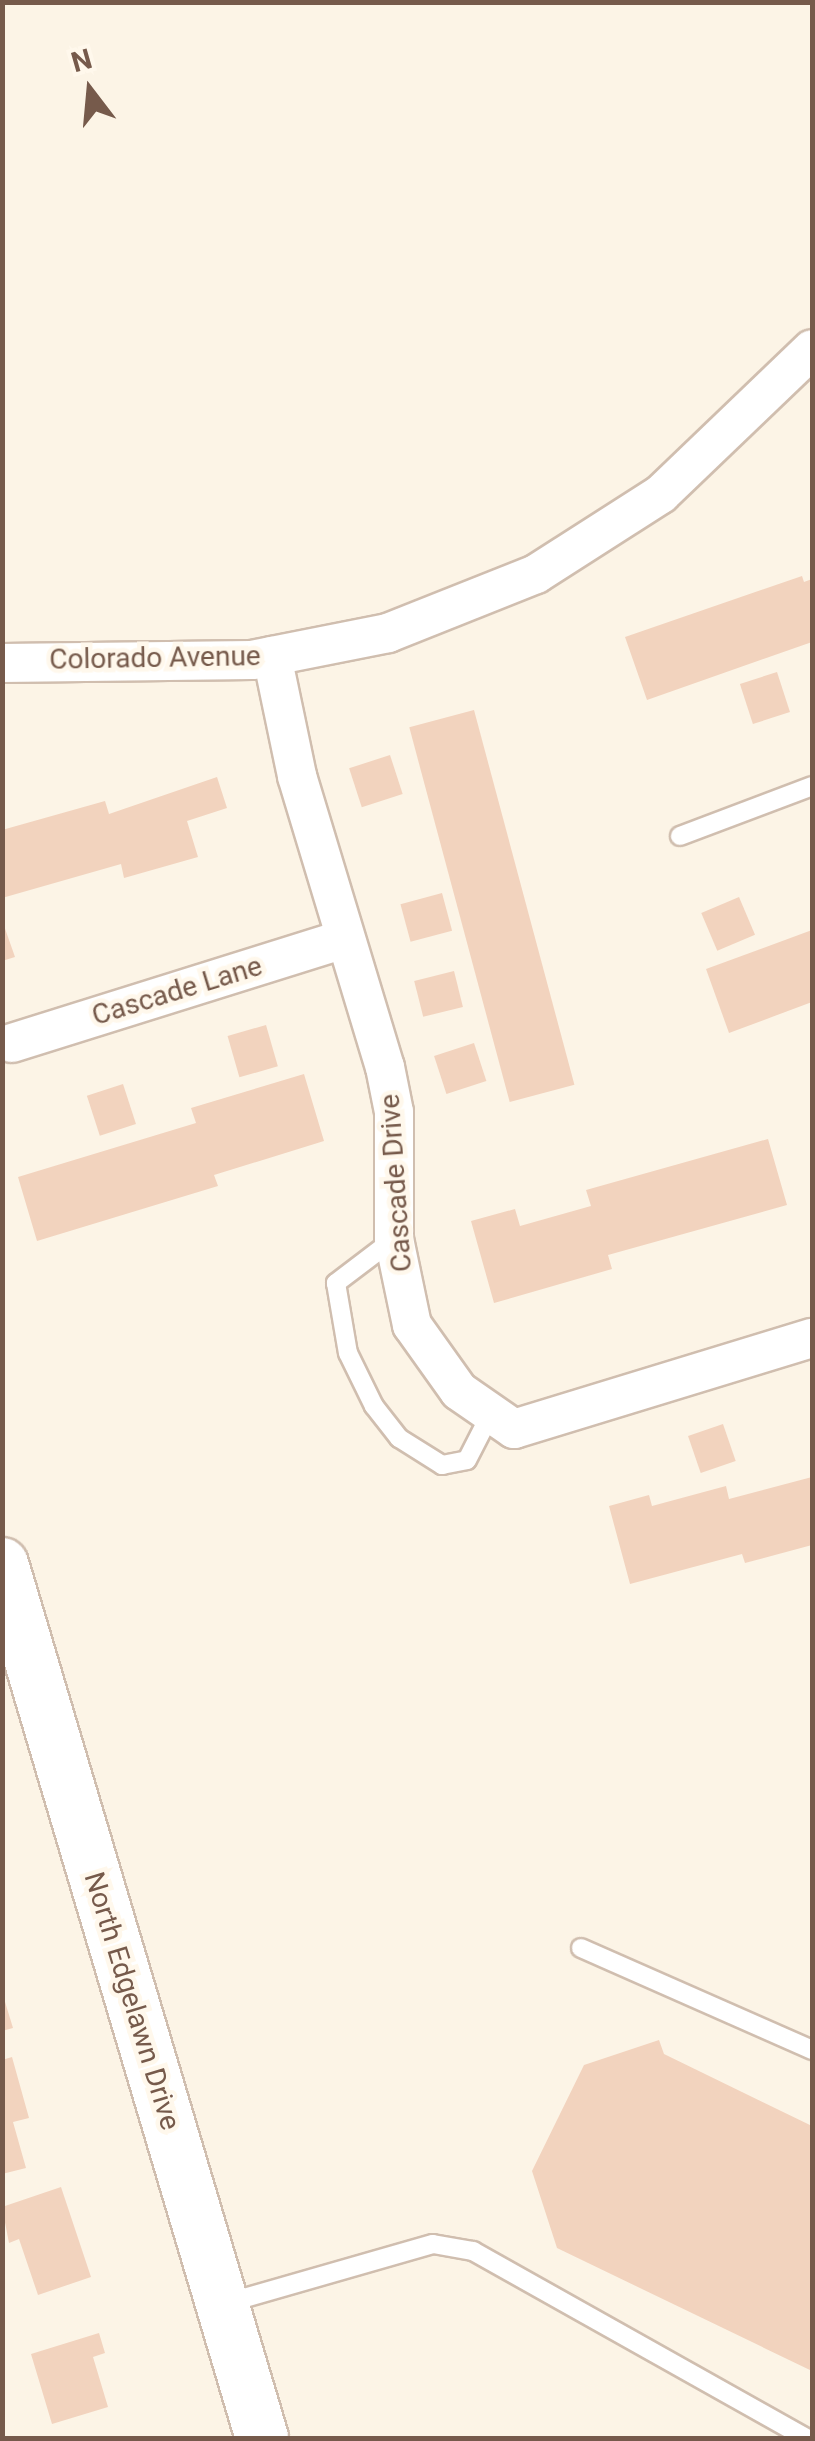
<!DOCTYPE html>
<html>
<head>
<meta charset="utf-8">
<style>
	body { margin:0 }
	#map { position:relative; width:815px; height:2441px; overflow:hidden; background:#fcf4e6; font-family:Roboto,sans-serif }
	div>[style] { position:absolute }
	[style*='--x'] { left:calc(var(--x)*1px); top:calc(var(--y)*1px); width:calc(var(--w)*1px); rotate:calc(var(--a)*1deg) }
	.building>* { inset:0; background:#f2d3be; transform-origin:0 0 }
	.roads { filter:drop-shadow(2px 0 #d0beaf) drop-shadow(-2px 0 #d0beaf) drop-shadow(0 2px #d0beaf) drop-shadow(0 -2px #d0beaf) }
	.lane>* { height:18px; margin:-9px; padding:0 9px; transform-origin:9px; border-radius:9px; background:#fff }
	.street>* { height:38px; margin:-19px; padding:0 19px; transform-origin:19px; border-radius:19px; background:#fff }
	.secondary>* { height:52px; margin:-26px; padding:0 26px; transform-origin:26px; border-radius:26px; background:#fff }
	span { translate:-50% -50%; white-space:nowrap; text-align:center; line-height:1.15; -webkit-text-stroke:9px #fff8ec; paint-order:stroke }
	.street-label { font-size:28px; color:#765a4b }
	.frame { position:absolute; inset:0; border:5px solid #765a4b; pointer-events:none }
	.north { position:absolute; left:40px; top:40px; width:100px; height:100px; -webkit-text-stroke:8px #fff8ec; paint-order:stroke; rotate:344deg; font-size:28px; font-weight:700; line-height:40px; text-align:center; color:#765a4b }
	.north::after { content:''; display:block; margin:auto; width:35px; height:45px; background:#765a4b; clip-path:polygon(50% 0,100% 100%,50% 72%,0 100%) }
</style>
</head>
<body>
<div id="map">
	<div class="building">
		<i style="clip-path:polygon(802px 576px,804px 582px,812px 579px,812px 642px,647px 700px,625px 637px)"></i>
		<i style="left:777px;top:672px;width:42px;height:39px;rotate:72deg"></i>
		<i style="left:474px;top:710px;width:388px;height:67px;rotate:75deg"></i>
		<i style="left:390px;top:755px;width:41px;height:43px;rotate:72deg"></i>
		<i style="clip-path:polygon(217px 777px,227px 808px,187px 821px,198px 857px,124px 878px,121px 864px,2px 898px,2px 830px,105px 801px,109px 814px)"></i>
		<i style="left:442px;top:893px;width:39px;height:43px;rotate:75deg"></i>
		<i style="left:739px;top:897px;width:41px;height:41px;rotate:67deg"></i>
		<i style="clip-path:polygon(2px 920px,15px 957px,2px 961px)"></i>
		<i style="clip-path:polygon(812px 930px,812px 1002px,729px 1033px,706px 969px)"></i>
		<i style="left:454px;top:971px;width:37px;height:41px;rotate:76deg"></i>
		<i style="left:266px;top:1025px;width:43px;height:40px;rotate:74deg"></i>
		<i style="left:474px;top:1043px;width:40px;height:42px;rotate:72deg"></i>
		<i style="clip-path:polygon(304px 1074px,324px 1141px,214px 1175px,218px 1186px,37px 1241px,18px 1177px,196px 1123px,191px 1108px)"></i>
		<i style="left:123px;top:1084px;width:42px;height:38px;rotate:72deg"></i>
		<i style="clip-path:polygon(768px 1139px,787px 1205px,608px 1255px,612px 1269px,494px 1303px,471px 1221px,515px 1209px,520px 1226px,591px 1206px,586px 1190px)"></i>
		<i style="left:723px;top:1424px;width:39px;height:37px;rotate:71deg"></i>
		<i style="clip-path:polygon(812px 1477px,812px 1545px,745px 1563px,742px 1554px,630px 1584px,609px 1506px,649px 1495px,652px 1506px,726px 1486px,729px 1499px)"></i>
		<i style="clip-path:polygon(2px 1992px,13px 2028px,2px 2031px)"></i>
		<i style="clip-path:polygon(659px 2040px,664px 2054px,812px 2126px,812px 2371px,557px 2248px,532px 2171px,584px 2065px)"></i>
		<i style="clip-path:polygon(12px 2057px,29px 2118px,13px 2122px,26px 2168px,2px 2174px,2px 2060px)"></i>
		<i style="clip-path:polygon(61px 2187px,91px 2277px,38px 2295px,19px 2239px,9px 2243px,2px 2207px)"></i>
		<i style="clip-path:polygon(99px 2333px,105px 2353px,93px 2357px,108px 2407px,52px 2424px,31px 2354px)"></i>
	</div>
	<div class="roads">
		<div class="lane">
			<i style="--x:680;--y:836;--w:141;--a:-20.7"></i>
			<i style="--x:394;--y:1239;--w:73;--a:142.8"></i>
			<i style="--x:336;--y:1283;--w:71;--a:80.3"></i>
			<i style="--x:348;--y:1353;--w:59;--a:63.9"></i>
			<i style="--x:374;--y:1406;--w:41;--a:52"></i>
			<i style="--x:399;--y:1438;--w:51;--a:32.1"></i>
			<i style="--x:442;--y:1465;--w:25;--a:-11"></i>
			<i style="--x:467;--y:1460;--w:53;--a:-62.9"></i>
			<i style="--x:581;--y:1948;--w:253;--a:23.8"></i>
			<i style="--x:227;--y:2303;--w:214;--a:-16"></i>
			<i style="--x:433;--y:2244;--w:41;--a:9.9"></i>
			<i style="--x:473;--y:2251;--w:382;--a:29.3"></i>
		</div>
		<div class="street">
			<i style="--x:272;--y:656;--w:123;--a:78.2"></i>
			<i style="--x:297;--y:776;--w:304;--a:73.2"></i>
			<i style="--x:385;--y:1067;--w:46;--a:78.7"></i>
			<i style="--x:394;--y:1112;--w:127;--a:90"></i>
			<i style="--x:394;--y:1239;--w:88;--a:78.2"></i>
			<i style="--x:412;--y:1325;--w:81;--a:54.5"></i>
			<i style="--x:459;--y:1391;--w:67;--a:34.6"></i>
			<i style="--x:514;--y:1429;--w:312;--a:-17"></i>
			<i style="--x:2;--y:663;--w:250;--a:-0.7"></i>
			<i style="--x:252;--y:660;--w:139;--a:-11.2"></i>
			<i style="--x:388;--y:633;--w:159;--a:-21.7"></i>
			<i style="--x:536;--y:574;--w:148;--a:-32.6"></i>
			<i style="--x:661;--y:494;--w:209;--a:-43.8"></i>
			<i style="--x:12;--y:1043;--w:347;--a:-17.4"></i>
		</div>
		<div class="secondary">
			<i style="--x:2;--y:1564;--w:912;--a:73.43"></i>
		</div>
	</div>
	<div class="street-label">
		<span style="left:155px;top:658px;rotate:-1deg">Colorado Avenue</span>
		<span style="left:177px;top:991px;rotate:-17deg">Cascade Lane</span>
		<span style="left:396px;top:1183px;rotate:-94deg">Cascade Drive</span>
		<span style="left:132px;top:2001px;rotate:73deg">North Edgelawn Drive</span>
	</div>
	<div class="frame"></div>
	<div class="north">N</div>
</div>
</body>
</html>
